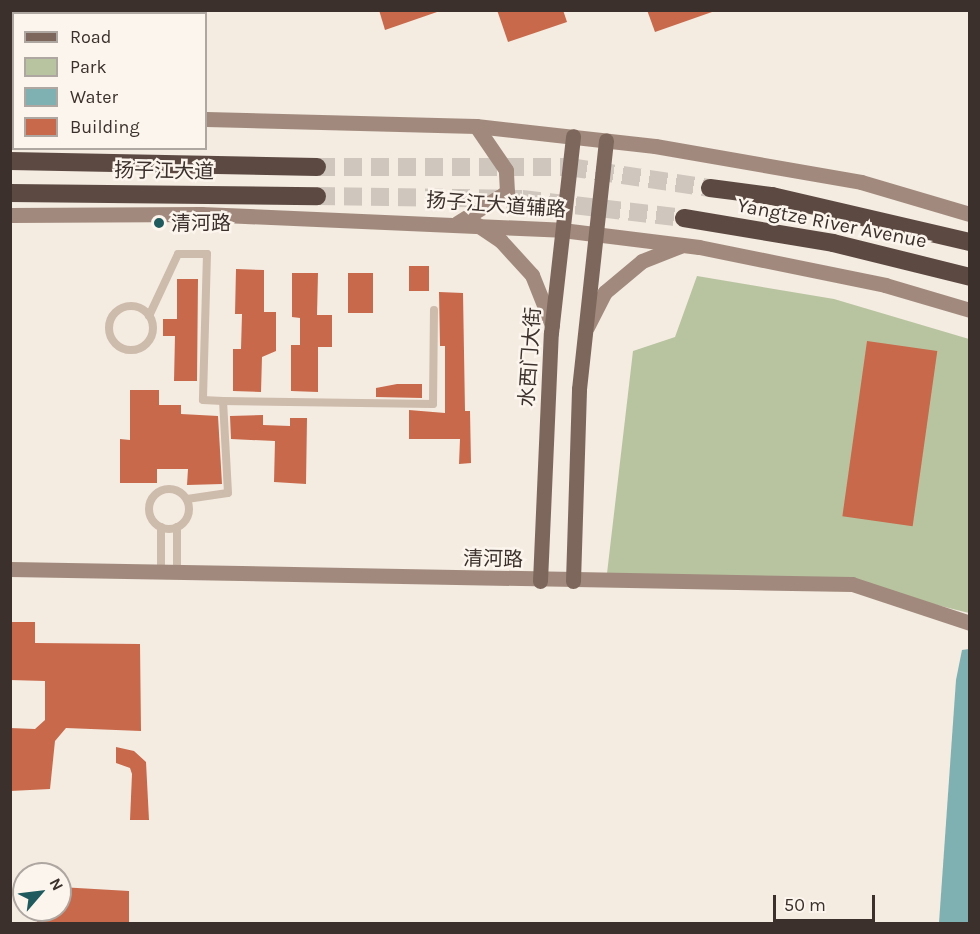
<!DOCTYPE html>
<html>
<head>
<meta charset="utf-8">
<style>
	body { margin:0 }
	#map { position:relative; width:980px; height:934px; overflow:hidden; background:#f4ebe1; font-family:Karla,"Noto Sans SC",sans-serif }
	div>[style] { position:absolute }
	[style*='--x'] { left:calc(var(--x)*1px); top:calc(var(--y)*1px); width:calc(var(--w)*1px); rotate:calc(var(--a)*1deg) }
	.green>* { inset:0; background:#b8c4a0 }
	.water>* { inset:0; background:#7fb0b2 }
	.building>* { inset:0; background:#c8694b; transform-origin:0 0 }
	.highway-tunnel>* { height:18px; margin-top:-9px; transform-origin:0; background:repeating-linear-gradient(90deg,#cfc6bd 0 18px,transparent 0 27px) }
	.lane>* { height:8px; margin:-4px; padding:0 4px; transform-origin:4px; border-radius:4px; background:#cdbbac }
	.lane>.ring { margin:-4px; padding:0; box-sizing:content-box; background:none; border:8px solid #cdbbac; border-radius:50% }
	.secondary>* { height:15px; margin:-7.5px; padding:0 7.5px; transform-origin:7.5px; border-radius:7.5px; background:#a18a7d }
	.primary>* { height:15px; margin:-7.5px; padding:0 7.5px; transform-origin:7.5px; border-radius:7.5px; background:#7d675c }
	.highway>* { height:18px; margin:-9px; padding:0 9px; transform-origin:9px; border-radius:9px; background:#5c4a42 }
	.dots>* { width:16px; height:16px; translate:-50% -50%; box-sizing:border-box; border:3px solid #fbf5ee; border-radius:50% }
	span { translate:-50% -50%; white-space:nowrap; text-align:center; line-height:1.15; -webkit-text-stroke:5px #fbf5ee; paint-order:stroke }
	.street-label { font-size:20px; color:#3b302b }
	.poi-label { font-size:20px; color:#3b302b }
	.left { translate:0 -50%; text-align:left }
	.frame { position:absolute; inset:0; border:12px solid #3b302b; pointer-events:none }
	.legend { position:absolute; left:12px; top:12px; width:195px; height:138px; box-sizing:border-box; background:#fbf5ee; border:2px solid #aea6a0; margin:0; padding:8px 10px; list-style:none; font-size:18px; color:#3b302b }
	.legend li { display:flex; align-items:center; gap:12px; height:30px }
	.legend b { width:30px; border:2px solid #aea6a0 }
	.north { position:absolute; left:12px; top:862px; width:60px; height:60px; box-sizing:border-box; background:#fbf5ee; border:2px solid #aea6a0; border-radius:50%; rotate:62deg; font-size:16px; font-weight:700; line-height:24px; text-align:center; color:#3b302b }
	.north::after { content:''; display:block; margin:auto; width:21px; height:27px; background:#1f5a5e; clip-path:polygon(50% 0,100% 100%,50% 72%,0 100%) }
	.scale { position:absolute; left:773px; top:895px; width:102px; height:27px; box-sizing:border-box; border:3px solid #3b302b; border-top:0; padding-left:8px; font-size:18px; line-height:21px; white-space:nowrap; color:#3b302b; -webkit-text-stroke:4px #fbf5ee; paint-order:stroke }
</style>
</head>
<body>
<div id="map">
	<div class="green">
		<i style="clip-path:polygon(697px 276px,834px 299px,969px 339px,969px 613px,852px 584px,606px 582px,633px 351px,675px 337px)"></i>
	</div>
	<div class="water">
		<i style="clip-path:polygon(969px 649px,969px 923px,939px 923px,956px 680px,962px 650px)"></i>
	</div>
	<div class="building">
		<i style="clip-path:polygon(379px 10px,437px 10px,437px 12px,385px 30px)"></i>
		<i style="clip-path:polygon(497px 10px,563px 10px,567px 22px,508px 42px)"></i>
		<i style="clip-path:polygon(647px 10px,712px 10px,712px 12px,655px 32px)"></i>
		<i style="left:409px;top:266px;width:20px;height:25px"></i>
		<i style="clip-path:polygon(236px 269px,264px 270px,264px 312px,276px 312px,276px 351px,262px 357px,261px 392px,233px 391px,233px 349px,241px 349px,242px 314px,235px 314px)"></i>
		<i style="clip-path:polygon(292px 273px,318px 273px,317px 315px,332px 315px,332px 347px,318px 347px,318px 392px,291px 391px,291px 345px,300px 345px,300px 318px,292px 317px)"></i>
		<i style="left:348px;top:273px;width:25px;height:40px"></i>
		<i style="clip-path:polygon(177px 279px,198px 279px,197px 381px,174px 381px,175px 336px,163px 336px,163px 319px,177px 319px)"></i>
		<i style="clip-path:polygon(439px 292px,463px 293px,465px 411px,470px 411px,471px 463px,459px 464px,460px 439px,409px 439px,409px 410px,445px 413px,445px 346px,440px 346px)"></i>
		<i style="left:867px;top:341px;width:71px;height:177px;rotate:8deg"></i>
		<i style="clip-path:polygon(397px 384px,422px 384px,422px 398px,376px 397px,376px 388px)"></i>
		<i style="clip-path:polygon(130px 390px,159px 390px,159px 405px,181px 405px,181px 414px,218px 416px,222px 484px,187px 485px,188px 469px,157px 469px,157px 483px,120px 483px,120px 439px,130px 440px)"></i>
		<i style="clip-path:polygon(263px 415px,263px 425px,290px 426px,290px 418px,307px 418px,306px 484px,274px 482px,275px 441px,231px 439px,230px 416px)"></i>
		<i style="clip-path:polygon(10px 622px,35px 622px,35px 643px,140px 644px,141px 731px,66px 728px,55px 741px,50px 789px,10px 791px,10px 728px,35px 729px,45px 720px,45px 681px,10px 680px)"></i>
		<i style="clip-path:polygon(116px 747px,134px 751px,146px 762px,149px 820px,130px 820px,132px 774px,130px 768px,116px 763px)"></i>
		<i style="clip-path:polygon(60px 887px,129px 891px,129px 924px,37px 924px,38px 910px,60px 910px)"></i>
	</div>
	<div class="highway-tunnel">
		<i style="--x:317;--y:167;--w:252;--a:0"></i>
		<i style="--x:569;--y:167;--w:143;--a:8.5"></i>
		<i style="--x:317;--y:196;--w:205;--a:0.8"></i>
		<i style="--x:522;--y:199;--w:163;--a:6.7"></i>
	</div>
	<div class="lane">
		<i class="ring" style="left:109px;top:306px;width:36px;height:36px"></i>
		<i style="--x:149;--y:316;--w:68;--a:-64.9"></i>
		<i style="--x:178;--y:254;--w:29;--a:0"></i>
		<i style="--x:207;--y:254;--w:146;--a:91.6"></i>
		<i style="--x:203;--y:400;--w:20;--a:3"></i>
		<i class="ring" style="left:149px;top:489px;width:32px;height:32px"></i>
		<i style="--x:187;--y:499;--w:41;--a:-8.3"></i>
		<i style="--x:228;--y:493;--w:92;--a:-93.1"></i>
		<i style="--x:223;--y:401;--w:210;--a:0.8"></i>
		<i style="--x:433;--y:404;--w:94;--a:-89.4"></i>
		<i style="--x:161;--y:571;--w:44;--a:-90"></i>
		<i style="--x:177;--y:571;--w:44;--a:-90"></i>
	</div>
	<div class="secondary">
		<i style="--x:206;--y:119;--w:270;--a:1.5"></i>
		<i style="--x:476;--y:126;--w:180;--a:6.4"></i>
		<i style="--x:655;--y:146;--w:209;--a:9.9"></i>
		<i style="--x:861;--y:182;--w:114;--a:16.4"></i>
		<i style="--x:10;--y:122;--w:4;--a:0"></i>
		<i style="--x:10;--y:215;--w:191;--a:-0.3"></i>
		<i style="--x:201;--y:214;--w:361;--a:2.5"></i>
		<i style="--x:562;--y:230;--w:138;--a:7.1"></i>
		<i style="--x:699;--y:247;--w:190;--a:11.5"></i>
		<i style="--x:885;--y:285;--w:89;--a:16.4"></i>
		<i style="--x:457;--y:223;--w:59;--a:-31.8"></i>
		<i style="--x:507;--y:192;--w:22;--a:-93"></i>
		<i style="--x:506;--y:170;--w:53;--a:-124.3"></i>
		<i style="--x:476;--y:224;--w:30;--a:34"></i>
		<i style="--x:501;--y:241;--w:46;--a:47.6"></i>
		<i style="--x:532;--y:275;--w:54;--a:68.2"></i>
		<i style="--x:587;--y:327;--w:39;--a:-63"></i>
		<i style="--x:605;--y:292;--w:48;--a:-40"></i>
		<i style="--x:642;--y:261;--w:41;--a:-21.5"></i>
		<i style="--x:10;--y:569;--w:842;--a:1.02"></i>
		<i style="--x:852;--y:584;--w:124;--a:18.3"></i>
	</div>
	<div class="primary">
		<i style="--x:540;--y:581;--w:248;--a:-87.5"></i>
		<i style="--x:551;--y:333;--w:198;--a:-83.6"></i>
		<i style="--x:573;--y:581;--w:192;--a:-88.2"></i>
		<i style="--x:579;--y:389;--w:250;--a:-83.8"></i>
	</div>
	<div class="highway">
		<i style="--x:10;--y:161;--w:307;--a:1.1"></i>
		<i style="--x:710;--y:188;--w:63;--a:7.4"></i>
		<i style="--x:772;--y:196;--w:203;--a:13.1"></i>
		<i style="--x:10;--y:193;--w:307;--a:0.6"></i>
		<i style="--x:684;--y:218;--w:151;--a:9.5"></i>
		<i style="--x:833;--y:243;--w:141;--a:13.9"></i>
	</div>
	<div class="dots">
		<i style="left:159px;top:223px;background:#1f5a5e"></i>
	</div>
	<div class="street-label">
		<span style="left:164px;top:171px;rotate:1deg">扬子江大道</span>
		<span style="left:496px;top:205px;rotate:4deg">扬子江大道辅路</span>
		<span style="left:832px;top:223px;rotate:11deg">Yangtze River Avenue</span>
		<span style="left:530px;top:357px;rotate:-86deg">水西门大街</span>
		<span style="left:493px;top:559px;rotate:1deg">清河路</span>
	</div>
	<div class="poi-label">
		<span class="left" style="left:171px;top:223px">清河路</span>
	</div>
	<div class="frame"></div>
	<ul class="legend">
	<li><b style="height:8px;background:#7d675c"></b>Road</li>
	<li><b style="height:16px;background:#b8c4a0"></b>Park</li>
	<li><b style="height:16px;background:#7fb0b2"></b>Water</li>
	<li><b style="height:16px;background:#c8694b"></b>Building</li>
	</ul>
	<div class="north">N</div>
	<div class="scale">50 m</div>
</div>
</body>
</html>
